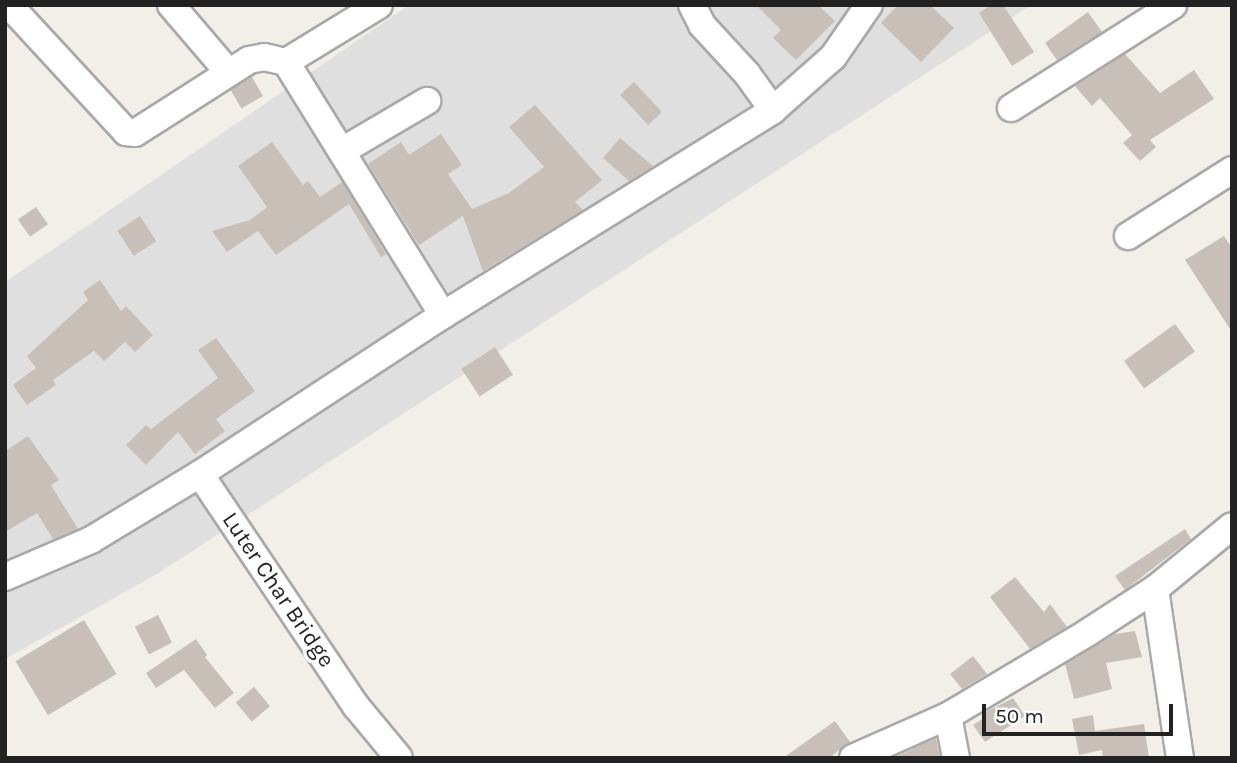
<!DOCTYPE html>
<html>
<head>
<meta charset="utf-8">
<style>
	body { margin:0 }
	#map { position:relative; width:1237px; height:763px; overflow:hidden; background:#f2efe9; font-family:Karla,sans-serif }
	div>[style] { position:absolute }
	[style*='--x'] { left:calc(var(--x)*1px); top:calc(var(--y)*1px); width:calc(var(--w)*1px); rotate:calc(var(--a)*1deg) }
	.residential>* { inset:0; background:#e0dfdf }
	.building>* { inset:0; background:#c7bfb8; transform-origin:0 0 }
	.roads { filter:drop-shadow(2px 0 #a9a9a9) drop-shadow(-2px 0 #a9a9a9) drop-shadow(0 2px #a9a9a9) drop-shadow(0 -2px #a9a9a9) }
	.minor>* { height:26px; margin:-13px; padding:0 13px; transform-origin:13px; border-radius:13px; background:#fff }
	span { translate:-50% -50%; white-space:nowrap; text-align:center; line-height:1.15; -webkit-text-stroke:7px #fff; paint-order:stroke }
	.street-label { font-size:23px; color:#222 }
	.frame { position:absolute; inset:0; border:7px solid #222; pointer-events:none }
	.scale { position:absolute; left:982px; top:704px; width:191px; height:32px; box-sizing:border-box; border:4px solid #222; border-top:0; padding-left:9px; font-size:21px; line-height:24px; white-space:nowrap; color:#222; -webkit-text-stroke:5px #fff; paint-order:stroke }
</style>
</head>
<body>
<div id="map">
	<div class="residential">
		<i style="clip-path:polygon(409px 5px,1031px 5px,157px 574px,5px 659px,5px 282px)"></i>
	</div>
	<div class="building">
		<i style="clip-path:polygon(756px 5px,818px 5px,835px 21px,796px 60px,773px 38px,781px 30px)"></i>
		<i style="clip-path:polygon(898px 5px,930px 5px,954px 28px,921px 62px,881px 23px)"></i>
		<i style="clip-path:polygon(991px 5px,1003px 5px,1034px 52px,1012px 66px,979px 13px)"></i>
		<i style="clip-path:polygon(1088px 12px,1102px 32px,1057px 60px,1045px 43px)"></i>
		<i style="clip-path:polygon(1125px 54px,1160px 93px,1194px 70px,1214px 99px,1150px 140px,1156px 147px,1140px 161px,1123px 143px,1132px 135px,1100px 98px,1092px 106px,1075px 86px)"></i>
		<i style="left:252px;top:77px;width:22px;height:25px;rotate:60deg"></i>
		<i style="left:634px;top:82px;width:41px;height:19px;rotate:47deg"></i>
		<i style="clip-path:polygon(535px 105px,602px 180px,575px 202px,583px 210px,483px 271px,463px 216px,419px 245px,368px 164px,401px 142px,409px 155px,441px 134px,462px 165px,448px 174px,472px 209px,509px 193px,544px 167px,509px 127px)"></i>
		<i style="clip-path:polygon(620px 138px,653px 166px,629px 181px,603px 158px)"></i>
		<i style="clip-path:polygon(272px 142px,303px 185px,308px 181px,320px 197px,342px 182px,386px 254px,381px 257px,349px 204px,276px 255px,258px 231px,227px 252px,212px 231px,250px 220px,267px 207px,238px 166px)"></i>
		<i style="left:36px;top:207px;width:21px;height:22px;rotate:55deg"></i>
		<i style="left:140px;top:216px;width:30px;height:27px;rotate:57deg"></i>
		<i style="clip-path:polygon(1224px 236px,1232px 248px,1232px 332px,1185px 260px)"></i>
		<i style="clip-path:polygon(100px 280px,121px 311px,126px 306px,153px 335px,135px 352px,125px 342px,104px 361px,94px 351px,53px 380px,56px 385px,27px 405px,13px 385px,36px 368px,27px 356px,88px 300px,83px 292px)"></i>
		<i style="left:1175px;top:324px;width:34px;height:63px;rotate:54deg"></i>
		<i style="clip-path:polygon(216px 338px,255px 391px,216px 419px,225px 431px,195px 454px,178px 432px,146px 465px,126px 445px,146px 425px,151px 429px,218px 378px,198px 350px)"></i>
		<i style="left:495px;top:347px;width:33px;height:40px;rotate:57deg"></i>
		<i style="clip-path:polygon(28px 436px,59px 480px,51px 485px,78px 529px,53px 539px,37px 513px,5px 532px,5px 451px)"></i>
		<i style="clip-path:polygon(1185px 529px,1191px 539px,1125px 590px,1115px 576px)"></i>
		<i style="clip-path:polygon(1015px 577px,1044px 612px,1050px 604px,1067px 627px,1030px 649px,990px 597px)"></i>
		<i style="left:158px;top:615px;width:31px;height:26px;rotate:63deg"></i>
		<i style="left:84px;top:620px;width:63px;height:80px;rotate:59deg"></i>
		<i style="clip-path:polygon(1135px 631px,1142px 657px,1106px 663px,1112px 689px,1074px 699px,1065px 664px,1115px 634px)"></i>
		<i style="clip-path:polygon(196px 639px,207px 655px,205px 657px,234px 693px,215px 708px,184px 670px,156px 688px,146px 673px)"></i>
		<i style="clip-path:polygon(973px 656px,987px 674px,962px 689px,950px 674px)"></i>
		<i style="left:254px;top:687px;width:25px;height:24px;rotate:50deg"></i>
		<i style="clip-path:polygon(1013px 698px,1025px 716px,985px 742px,973px 725px,984px 718px,982px 714px)"></i>
		<i style="clip-path:polygon(1093px 715px,1095px 731px,1144px 724px,1149px 758px,1103px 758px,1102px 750px,1079px 755px,1072px 719px)"></i>
		<i style="clip-path:polygon(835px 721px,850px 742px,829px 758px,783px 758px)"></i>
		<i style="clip-path:polygon(936px 738px,940px 758px,893px 758px)"></i>
	</div>
	<div class="roads">
		<div class="minor">
			<i style="--x:9;--y:5;--w:173;--a:47.3"></i>
			<i style="--x:126;--y:132;--w:9;--a:6"></i>
			<i style="--x:135;--y:133;--w:135;--a:-32.6"></i>
			<i style="--x:249;--y:60;--w:15;--a:-11"></i>
			<i style="--x:264;--y:57;--w:23;--a:13"></i>
			<i style="--x:286;--y:62;--w:298;--a:58.2"></i>
			<i style="--x:171;--y:5;--w:89;--a:49.5"></i>
			<i style="--x:692;--y:5;--w:22;--a:63"></i>
			<i style="--x:702;--y:25;--w:67;--a:47.4"></i>
			<i style="--x:747;--y:74;--w:44;--a:54.2"></i>
			<i style="--x:286;--y:62;--w:109;--a:-31.5"></i>
			<i style="--x:1011;--y:108;--w:192;--a:-32.4"></i>
			<i style="--x:342;--y:151;--w:99;--a:-30.5"></i>
			<i style="--x:1128;--y:236;--w:123;--a:-32.4"></i>
			<i style="--x:200;--y:474;--w:280;--a:56.1"></i>
			<i style="--x:356;--y:706;--w:67;--a:50.4"></i>
			<i style="--x:5;--y:577;--w:94;--a:-23.3"></i>
			<i style="--x:91;--y:540;--w:127;--a:-31.2"></i>
			<i style="--x:200;--y:474;--w:290;--a:-33.2"></i>
			<i style="--x:443;--y:315;--w:388;--a:-31.8"></i>
			<i style="--x:773;--y:110;--w:80;--a:-41.5"></i>
			<i style="--x:833;--y:57;--w:63;--a:-55.3"></i>
			<i style="--x:1155;--y:589;--w:171;--a:81.6"></i>
			<i style="--x:948;--y:716;--w:43;--a:79.2"></i>
			<i style="--x:853;--y:758;--w:104;--a:-23.9"></i>
			<i style="--x:948;--y:716;--w:162;--a:-30.8"></i>
			<i style="--x:1087;--y:633;--w:81;--a:-32.9"></i>
			<i style="--x:1155;--y:589;--w:99;--a:-39.3"></i>
		</div>
	</div>
	<div class="street-label">
		<span style="left:278px;top:590px;rotate:56deg">Luter Char Bridge</span>
	</div>
	<div class="frame"></div>
	<div class="scale">50 m</div>
</div>
</body>
</html>
